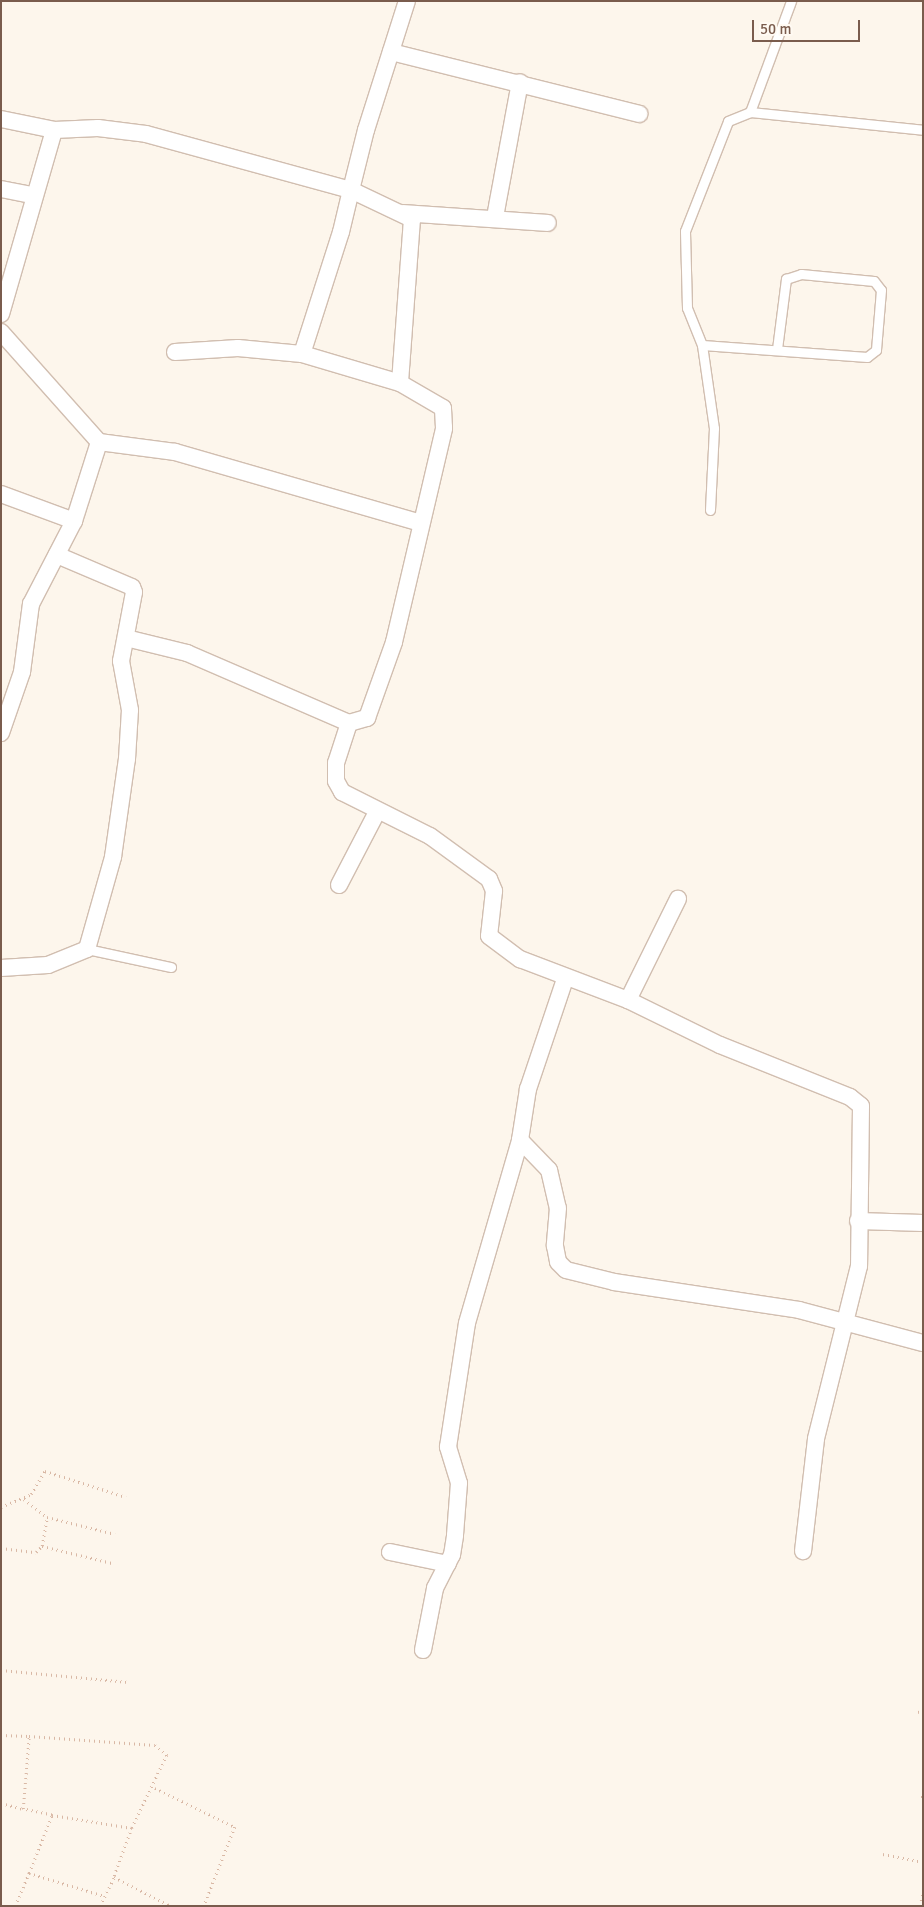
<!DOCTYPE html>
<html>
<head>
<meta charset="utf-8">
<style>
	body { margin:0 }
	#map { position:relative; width:924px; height:1907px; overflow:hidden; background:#fdf6ec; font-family:Signika,sans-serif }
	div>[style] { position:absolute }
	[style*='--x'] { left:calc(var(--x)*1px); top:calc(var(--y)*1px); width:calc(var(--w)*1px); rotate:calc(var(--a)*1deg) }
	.path>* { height:2.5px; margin-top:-1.25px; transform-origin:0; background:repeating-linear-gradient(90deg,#d9b8a5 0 1px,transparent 0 5px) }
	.roads { filter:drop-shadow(1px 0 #d1beb0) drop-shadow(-1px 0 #d1beb0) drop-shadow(0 1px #d1beb0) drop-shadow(0 -1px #d1beb0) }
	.service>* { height:9px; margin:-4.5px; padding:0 4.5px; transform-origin:4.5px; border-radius:4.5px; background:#fff }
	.minor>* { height:16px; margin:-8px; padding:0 8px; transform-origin:8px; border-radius:8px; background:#fff }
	span { translate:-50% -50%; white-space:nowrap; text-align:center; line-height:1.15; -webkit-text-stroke:4.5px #fffaf3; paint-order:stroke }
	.frame { position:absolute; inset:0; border:2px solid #7a5c4d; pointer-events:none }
	.scale { position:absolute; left:752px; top:20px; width:108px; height:22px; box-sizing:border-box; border:2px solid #7a5c4d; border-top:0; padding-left:6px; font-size:15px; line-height:18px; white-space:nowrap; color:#7a5c4d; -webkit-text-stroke:4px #fffaf3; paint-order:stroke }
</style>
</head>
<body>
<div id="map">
	<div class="path">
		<i style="--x:24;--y:1499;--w:29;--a:38"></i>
		<i style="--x:1;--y:1507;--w:33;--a:-23"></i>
		<i style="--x:31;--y:1494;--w:27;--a:-59"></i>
		<i style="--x:45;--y:1471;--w:85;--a:17.8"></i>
		<i style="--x:42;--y:1546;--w:72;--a:13.7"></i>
		<i style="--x:1;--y:1548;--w:35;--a:7"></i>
		<i style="--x:36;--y:1552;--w:8;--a:-45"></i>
		<i style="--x:42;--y:1546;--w:29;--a:-80"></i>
		<i style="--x:47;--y:1517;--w:70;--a:14"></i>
		<i style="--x:1;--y:1670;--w:128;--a:5.4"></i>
		<i style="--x:918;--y:1712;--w:5;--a:-11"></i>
		<i style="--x:1;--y:1735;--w:28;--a:2"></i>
		<i style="--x:922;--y:1758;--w:1;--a:0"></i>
		<i style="--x:155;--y:1788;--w:89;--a:26"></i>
		<i style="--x:235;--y:1827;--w:85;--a:111.4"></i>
		<i style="--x:921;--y:1797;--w:2;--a:0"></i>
		<i style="--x:1;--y:1803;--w:23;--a:15"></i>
		<i style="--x:52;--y:1815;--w:30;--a:-168"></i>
		<i style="--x:23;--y:1809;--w:73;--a:-85.3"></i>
		<i style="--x:29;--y:1736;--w:126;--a:4.1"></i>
		<i style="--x:155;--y:1745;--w:16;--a:40"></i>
		<i style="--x:167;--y:1755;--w:81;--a:115.6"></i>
		<i style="--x:883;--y:1854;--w:41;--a:11.3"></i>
		<i style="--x:29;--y:1873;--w:62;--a:-68.4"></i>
		<i style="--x:52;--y:1815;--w:81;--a:9.2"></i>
		<i style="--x:132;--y:1828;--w:52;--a:110.2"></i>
		<i style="--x:15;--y:1906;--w:36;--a:-67"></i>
		<i style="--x:29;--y:1873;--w:78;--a:17"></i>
		<i style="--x:100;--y:1906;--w:32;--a:-64"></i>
		<i style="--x:114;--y:1877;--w:64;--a:27"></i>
		<i style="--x:920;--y:1906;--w:14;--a:-78"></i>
	</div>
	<div class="roads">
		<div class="service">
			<i style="--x:750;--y:112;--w:174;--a:5.9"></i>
			<i style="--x:702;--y:345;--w:84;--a:81.8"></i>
			<i style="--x:714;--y:428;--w:82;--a:92.8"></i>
			<i style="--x:777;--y:349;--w:71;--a:-82.7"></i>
			<i style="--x:786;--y:279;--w:16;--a:-18"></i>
			<i style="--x:801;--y:274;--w:73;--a:5.5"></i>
			<i style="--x:874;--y:281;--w:11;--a:52"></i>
			<i style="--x:881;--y:290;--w:60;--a:94.8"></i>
			<i style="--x:876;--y:350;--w:11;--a:142"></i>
			<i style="--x:867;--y:357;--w:165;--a:-175.8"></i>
			<i style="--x:702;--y:345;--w:40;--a:-112"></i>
			<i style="--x:687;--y:308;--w:77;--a:-91.5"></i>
			<i style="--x:685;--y:231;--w:118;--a:-68.6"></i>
			<i style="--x:728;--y:121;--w:24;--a:-22"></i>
			<i style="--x:750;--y:112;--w:118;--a:-69.7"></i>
			<i style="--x:87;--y:949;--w:86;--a:12.1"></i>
		</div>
		<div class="minor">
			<i style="--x:391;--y:52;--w:256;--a:14"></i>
			<i style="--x:1;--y:119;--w:54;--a:11.7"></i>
			<i style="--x:1;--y:189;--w:33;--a:11"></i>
			<i style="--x:403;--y:213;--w:145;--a:3.9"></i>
			<i style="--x:495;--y:217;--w:137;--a:-79.5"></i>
			<i style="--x:1;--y:314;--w:191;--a:-73.9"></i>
			<i style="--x:54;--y:130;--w:44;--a:-2.6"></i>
			<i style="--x:98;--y:128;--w:48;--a:7.1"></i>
			<i style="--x:146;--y:134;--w:213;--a:15.3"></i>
			<i style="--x:351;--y:190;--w:68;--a:25.4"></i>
			<i style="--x:412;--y:219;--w:164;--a:94.2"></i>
			<i style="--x:400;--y:383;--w:102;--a:-163.5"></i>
			<i style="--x:302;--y:354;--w:128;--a:-72.3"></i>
			<i style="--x:341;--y:232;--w:43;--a:-76.6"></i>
			<i style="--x:351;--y:190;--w:62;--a:-76"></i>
			<i style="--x:366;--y:130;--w:135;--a:-72.4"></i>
			<i style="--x:1;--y:332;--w:147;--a:48.3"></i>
			<i style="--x:175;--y:352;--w:63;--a:-3.6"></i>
			<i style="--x:238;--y:348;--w:64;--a:5.4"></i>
			<i style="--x:99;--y:442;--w:77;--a:7.5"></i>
			<i style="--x:175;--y:452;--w:256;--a:16.1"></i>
			<i style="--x:1;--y:494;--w:78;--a:20.3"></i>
			<i style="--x:126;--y:638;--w:63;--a:13.8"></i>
			<i style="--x:187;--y:653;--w:176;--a:23.4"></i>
			<i style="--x:349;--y:723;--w:19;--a:-16"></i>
			<i style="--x:367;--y:718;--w:81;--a:-70.4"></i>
			<i style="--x:394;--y:642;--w:220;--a:-76.8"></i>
			<i style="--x:444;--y:428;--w:20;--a:-93"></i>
			<i style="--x:443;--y:408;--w:50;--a:-149.8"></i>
			<i style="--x:349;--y:723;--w:42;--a:108"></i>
			<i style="--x:336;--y:763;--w:18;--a:90"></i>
			<i style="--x:336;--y:781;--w:13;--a:61"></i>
			<i style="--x:342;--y:792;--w:98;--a:26.6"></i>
			<i style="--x:430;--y:836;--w:73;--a:36.1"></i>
			<i style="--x:489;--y:879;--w:13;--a:67"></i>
			<i style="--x:494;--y:891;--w:45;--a:96.3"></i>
			<i style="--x:489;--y:936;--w:39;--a:37"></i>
			<i style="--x:520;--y:959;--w:116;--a:20.8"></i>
			<i style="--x:628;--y:1000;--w:102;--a:26.1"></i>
			<i style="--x:720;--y:1045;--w:140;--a:21.8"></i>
			<i style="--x:850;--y:1097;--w:14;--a:39"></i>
			<i style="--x:861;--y:1106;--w:160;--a:90.7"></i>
			<i style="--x:859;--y:1266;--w:178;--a:104"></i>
			<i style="--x:816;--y:1439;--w:113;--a:96.6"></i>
			<i style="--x:1;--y:733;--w:65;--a:-71"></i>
			<i style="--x:22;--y:672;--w:69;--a:-82.5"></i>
			<i style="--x:31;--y:604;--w:93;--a:-62.6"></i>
			<i style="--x:74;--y:521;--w:83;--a:-72.4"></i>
			<i style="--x:339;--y:885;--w:82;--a:-62.5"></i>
			<i style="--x:1;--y:968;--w:47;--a:-3.7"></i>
			<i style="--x:48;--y:965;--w:42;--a:-22.3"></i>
			<i style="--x:87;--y:949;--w:96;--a:-74.2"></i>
			<i style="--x:113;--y:857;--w:99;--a:-81.9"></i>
			<i style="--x:127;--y:759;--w:49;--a:-86.5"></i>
			<i style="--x:130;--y:710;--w:50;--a:-100.4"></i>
			<i style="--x:121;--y:661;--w:70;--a:-79.3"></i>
			<i style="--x:134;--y:592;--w:5;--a:-112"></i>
			<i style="--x:132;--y:587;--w:82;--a:-156.9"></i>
			<i style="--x:628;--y:1000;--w:113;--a:-63.7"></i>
			<i style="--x:520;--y:1140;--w:42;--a:46"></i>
			<i style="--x:549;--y:1170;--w:39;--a:77"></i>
			<i style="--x:558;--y:1208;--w:38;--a:95"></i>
			<i style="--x:555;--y:1246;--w:16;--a:79"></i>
			<i style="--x:558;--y:1262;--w:11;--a:45"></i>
			<i style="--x:566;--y:1270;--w:49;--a:14"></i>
			<i style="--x:614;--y:1282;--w:187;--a:8.6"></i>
			<i style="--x:799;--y:1310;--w:128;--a:14.9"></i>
			<i style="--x:858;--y:1221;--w:65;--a:1.8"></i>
			<i style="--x:390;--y:1552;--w:59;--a:11.7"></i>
			<i style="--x:423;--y:1650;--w:63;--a:-79"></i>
			<i style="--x:435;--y:1588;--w:37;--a:-63"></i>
			<i style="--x:452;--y:1555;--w:20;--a:-81"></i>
			<i style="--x:455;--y:1535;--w:52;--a:-85.6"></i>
			<i style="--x:459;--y:1483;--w:38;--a:-107"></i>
			<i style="--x:448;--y:1447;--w:125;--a:-81.3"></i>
			<i style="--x:467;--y:1323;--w:191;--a:-73.8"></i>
			<i style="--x:520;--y:1140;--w:52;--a:-81.1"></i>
			<i style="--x:528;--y:1089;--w:116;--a:-71.4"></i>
		</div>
	</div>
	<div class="frame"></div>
	<div class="scale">50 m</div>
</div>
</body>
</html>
